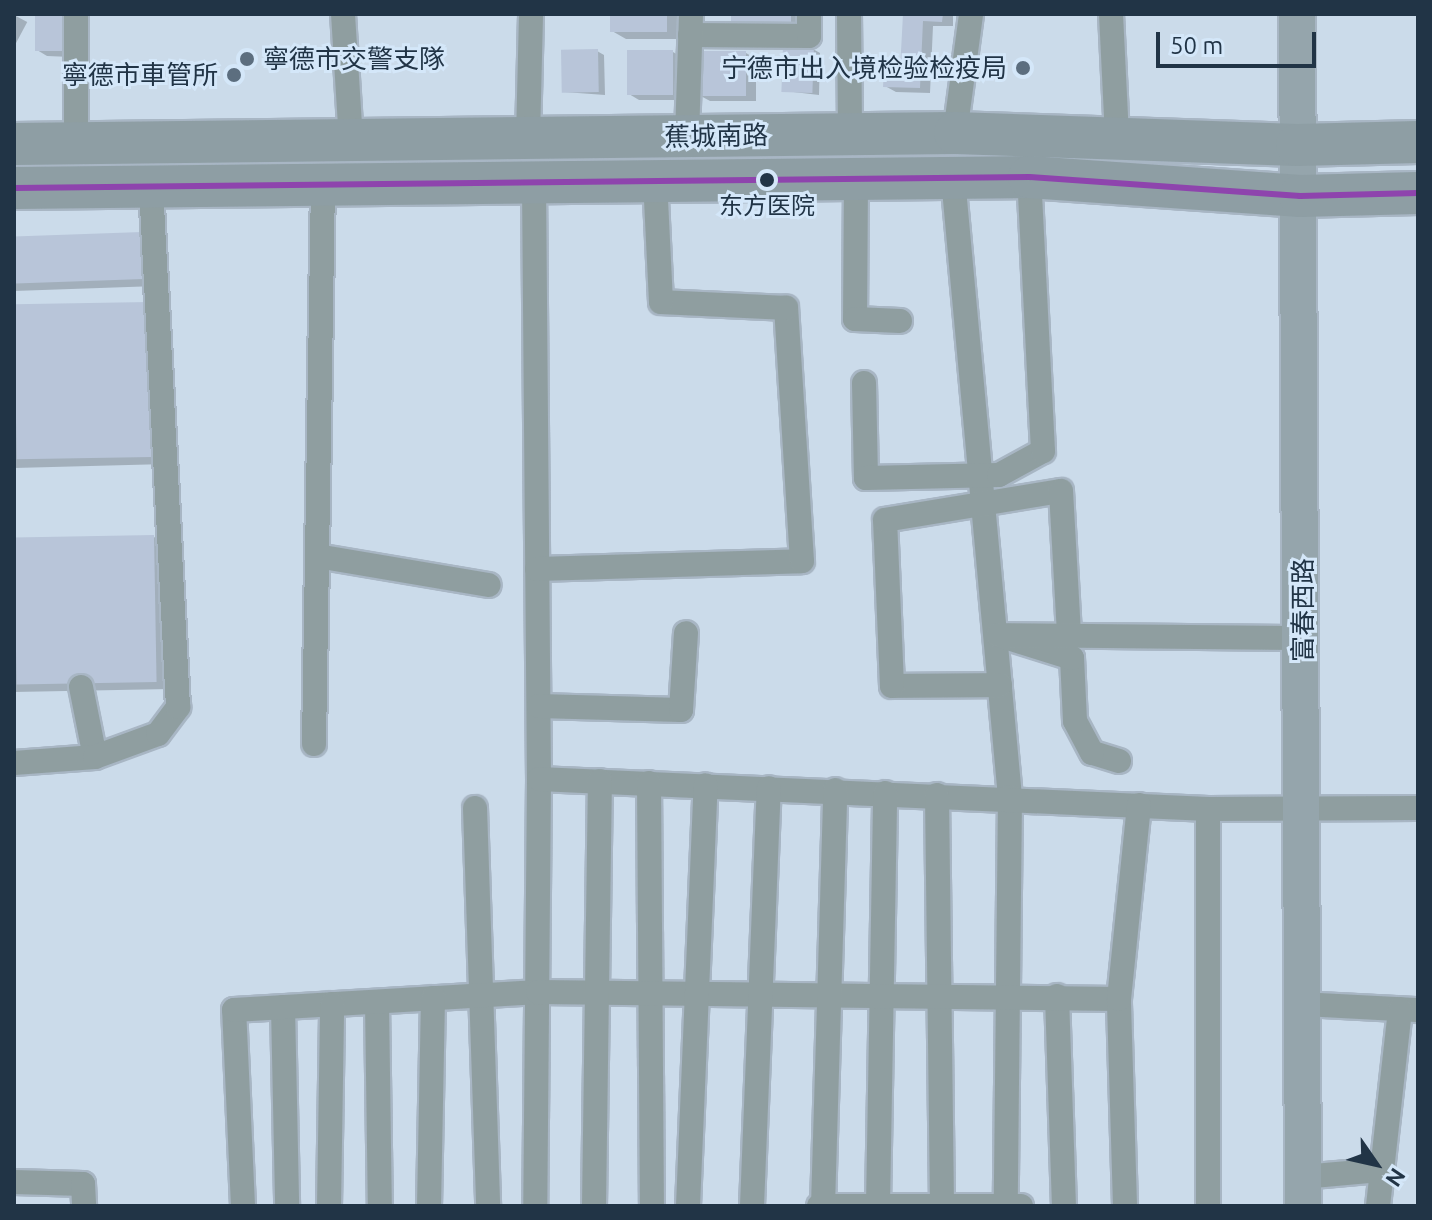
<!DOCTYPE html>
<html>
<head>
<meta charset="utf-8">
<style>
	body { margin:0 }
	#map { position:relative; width:1432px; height:1220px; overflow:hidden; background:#cbdbea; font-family:Ubuntu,"Noto Sans SC",sans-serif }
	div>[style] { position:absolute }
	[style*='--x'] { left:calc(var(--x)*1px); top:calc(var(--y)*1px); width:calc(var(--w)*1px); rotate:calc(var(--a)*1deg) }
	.shadow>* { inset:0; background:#0003; transform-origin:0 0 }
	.building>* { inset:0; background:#b8c5d9; transform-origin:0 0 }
	.roads { filter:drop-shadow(2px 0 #a8b6c4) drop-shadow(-2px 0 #a8b6c4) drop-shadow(0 2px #a8b6c4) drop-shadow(0 -2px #a8b6c4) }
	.minor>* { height:24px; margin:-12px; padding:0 12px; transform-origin:12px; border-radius:12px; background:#8f9ea0 }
	.secondary>* { height:36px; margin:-18px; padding:0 18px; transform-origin:18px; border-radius:18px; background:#95a5ac }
	.trunk>* { height:42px; margin:-21px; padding:0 21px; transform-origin:21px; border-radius:21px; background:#8e9ea4 }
	.bus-1>* { height:6px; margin:-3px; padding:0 3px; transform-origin:3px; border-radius:3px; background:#8e44ad }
	.dots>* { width:22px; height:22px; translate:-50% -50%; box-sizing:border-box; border:4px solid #d4e7f9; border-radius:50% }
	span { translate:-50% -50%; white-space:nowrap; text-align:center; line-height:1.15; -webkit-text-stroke:6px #d4e7f9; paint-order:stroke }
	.bus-label { font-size:24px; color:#213446 }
	.poi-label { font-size:26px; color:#213446 }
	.left { translate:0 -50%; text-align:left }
	.right { translate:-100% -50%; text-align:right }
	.street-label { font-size:26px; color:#213446 }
	.frame { position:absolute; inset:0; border:16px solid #213446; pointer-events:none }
	.north { position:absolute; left:1336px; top:1124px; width:80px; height:80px; -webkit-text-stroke:6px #d4e7f9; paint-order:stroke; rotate:124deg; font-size:22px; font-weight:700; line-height:32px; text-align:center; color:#213446 }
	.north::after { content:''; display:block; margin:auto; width:28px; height:36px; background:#213446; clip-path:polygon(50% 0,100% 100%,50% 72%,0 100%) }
	.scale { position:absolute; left:1156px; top:32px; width:160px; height:36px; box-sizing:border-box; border:4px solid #213446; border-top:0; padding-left:10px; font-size:24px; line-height:28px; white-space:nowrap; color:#213446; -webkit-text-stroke:6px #d4e7f9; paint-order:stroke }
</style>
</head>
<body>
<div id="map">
	<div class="shadow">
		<i style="clip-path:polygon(37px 14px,72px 14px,71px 57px,47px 56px,37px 50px)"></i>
		<i style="clip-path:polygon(612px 14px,681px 14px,681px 39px,626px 39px,612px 31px)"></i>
		<i style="clip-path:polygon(733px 14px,805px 14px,805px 35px)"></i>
		<i style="clip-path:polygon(905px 14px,953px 14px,953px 26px,933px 26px,930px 93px,896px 92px,885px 86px,902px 72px)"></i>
		<i style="left:14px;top:15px;width:15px;height:57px;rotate:28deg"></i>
		<i style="clip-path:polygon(813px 49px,820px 53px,819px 95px,785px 91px)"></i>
		<i style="clip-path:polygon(597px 51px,604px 55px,605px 95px,564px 92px)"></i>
		<i style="clip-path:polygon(673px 52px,683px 58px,683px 100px,639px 100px,629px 94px)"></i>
		<i style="clip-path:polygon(746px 53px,756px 59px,756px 101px,710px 101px,699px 95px)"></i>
		<i style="clip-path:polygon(14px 239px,156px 242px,157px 286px,14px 291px)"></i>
		<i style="clip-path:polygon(14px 308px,167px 464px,14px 468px)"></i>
		<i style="clip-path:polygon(154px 537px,168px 545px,170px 689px,14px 692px,14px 539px)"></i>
	</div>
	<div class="building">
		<i style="left:35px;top:14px;width:27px;height:37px"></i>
		<i style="left:610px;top:14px;width:57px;height:18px"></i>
		<i style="left:731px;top:14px;width:60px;height:13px"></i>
		<i style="clip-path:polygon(903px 14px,943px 14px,942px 22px,923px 21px,920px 88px,883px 87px,884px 69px,900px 70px)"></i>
		<i style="left:783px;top:46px;width:31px;height:46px;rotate:2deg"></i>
		<i style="left:598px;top:49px;width:43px;height:37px;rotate:89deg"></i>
		<i style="left:627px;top:50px;width:46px;height:45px"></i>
		<i style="left:697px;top:51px;width:49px;height:45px"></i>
		<i style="left:142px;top:232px;width:47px;height:128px;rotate:88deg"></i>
		<i style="left:149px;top:302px;width:155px;height:135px;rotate:89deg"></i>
		<i style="left:154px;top:535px;width:147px;height:140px;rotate:89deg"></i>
	</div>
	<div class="roads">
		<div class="minor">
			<i style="--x:343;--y:14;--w:126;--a:86.4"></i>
			<i style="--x:849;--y:14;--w:121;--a:89.5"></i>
			<i style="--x:1111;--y:14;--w:123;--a:87.2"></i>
			<i style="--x:690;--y:35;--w:119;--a:0.5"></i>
			<i style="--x:809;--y:36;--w:22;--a:-90"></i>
			<i style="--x:955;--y:133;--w:120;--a:-82.3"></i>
			<i style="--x:687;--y:136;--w:122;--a:-88.1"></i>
			<i style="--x:528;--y:138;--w:124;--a:-88.6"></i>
			<i style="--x:76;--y:143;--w:129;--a:-90"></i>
			<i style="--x:953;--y:178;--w:622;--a:84.74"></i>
			<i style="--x:1010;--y:797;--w:409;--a:90.6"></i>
			<i style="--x:856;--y:179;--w:140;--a:90.4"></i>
			<i style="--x:855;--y:319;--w:45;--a:2.5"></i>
			<i style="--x:534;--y:183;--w:596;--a:89.52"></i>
			<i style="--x:539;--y:779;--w:427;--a:90.5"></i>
			<i style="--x:864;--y:383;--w:95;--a:88.8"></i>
			<i style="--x:866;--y:478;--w:133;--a:-1.3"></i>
			<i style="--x:999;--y:475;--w:50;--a:-28.6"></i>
			<i style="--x:1043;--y:451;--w:274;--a:-92.9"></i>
			<i style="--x:317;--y:556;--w:174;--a:9.6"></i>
			<i style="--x:537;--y:569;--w:265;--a:-1.7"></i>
			<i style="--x:802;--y:561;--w:254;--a:-93.6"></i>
			<i style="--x:786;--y:308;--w:125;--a:-177.3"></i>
			<i style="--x:661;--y:302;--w:121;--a:-92.8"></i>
			<i style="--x:1000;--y:685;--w:108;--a:179.5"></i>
			<i style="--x:892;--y:686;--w:166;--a:-92.4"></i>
			<i style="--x:885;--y:520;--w:178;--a:-9.4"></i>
			<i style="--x:1061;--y:491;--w:145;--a:86.8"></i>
			<i style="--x:81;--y:687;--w:71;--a:78.7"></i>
			<i style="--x:539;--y:706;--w:142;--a:1.6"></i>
			<i style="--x:681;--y:710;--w:77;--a:-86.3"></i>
			<i style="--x:314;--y:744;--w:559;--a:-89.08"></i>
			<i style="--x:1119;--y:761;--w:28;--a:-163"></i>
			<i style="--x:1092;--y:753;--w:36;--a:-118"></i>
			<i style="--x:1075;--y:721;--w:63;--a:-92.7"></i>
			<i style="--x:1072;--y:658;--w:77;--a:-162.7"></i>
			<i style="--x:998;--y:635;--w:306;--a:0.6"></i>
			<i style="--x:14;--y:763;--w:81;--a:-4.2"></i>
			<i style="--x:95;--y:757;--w:67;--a:-20.1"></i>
			<i style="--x:158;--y:734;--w:34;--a:-53"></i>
			<i style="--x:178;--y:707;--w:521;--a:-92.97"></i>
			<i style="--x:539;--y:779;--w:670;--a:2.57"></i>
			<i style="--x:1208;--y:809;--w:210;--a:-0.3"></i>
			<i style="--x:649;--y:783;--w:423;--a:89.6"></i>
			<i style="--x:937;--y:795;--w:410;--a:89.3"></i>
			<i style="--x:475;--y:808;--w:398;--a:88.1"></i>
			<i style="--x:1057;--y:996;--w:210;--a:88.1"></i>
			<i style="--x:377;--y:1002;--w:204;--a:89.2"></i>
			<i style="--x:1302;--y:1004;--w:116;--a:3"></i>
			<i style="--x:283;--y:1007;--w:199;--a:88.8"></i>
			<i style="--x:1303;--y:1177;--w:79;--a:-5.1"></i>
			<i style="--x:14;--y:1182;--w:69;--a:1.7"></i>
			<i style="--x:83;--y:1184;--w:22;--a:87"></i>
			<i style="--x:878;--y:1205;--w:412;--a:-89"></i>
			<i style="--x:243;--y:1206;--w:196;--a:-92.6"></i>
			<i style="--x:234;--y:1010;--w:305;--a:-3.4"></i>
			<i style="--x:538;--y:992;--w:581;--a:0.69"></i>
			<i style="--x:329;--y:1206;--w:202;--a:-89.1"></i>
			<i style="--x:429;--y:1206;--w:208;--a:-88.9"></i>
			<i style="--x:594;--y:1206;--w:425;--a:-89.2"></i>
			<i style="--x:688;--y:1206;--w:421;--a:-87.6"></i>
			<i style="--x:752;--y:1206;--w:418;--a:-87.7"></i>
			<i style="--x:819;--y:1206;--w:202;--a:0"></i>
			<i style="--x:823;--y:1206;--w:416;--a:-88.3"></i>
			<i style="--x:1125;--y:1206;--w:207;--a:-91.7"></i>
			<i style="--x:1119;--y:999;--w:195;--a:-84.1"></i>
			<i style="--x:1208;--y:1206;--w:397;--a:-90"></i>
			<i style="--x:1378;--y:1206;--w:198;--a:-83.6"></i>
		</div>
		<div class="secondary">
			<i style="--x:1297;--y:14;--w:1192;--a:89.71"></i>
		</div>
		<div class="trunk">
			<i style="--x:14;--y:144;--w:941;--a:-0.67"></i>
			<i style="--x:955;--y:133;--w:342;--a:2"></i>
			<i style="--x:1297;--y:145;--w:121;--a:-1.4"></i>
			<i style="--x:14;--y:188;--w:1015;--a:-0.62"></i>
			<i style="--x:1029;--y:177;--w:272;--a:4"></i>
			<i style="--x:1300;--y:196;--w:118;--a:-1.5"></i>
		</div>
	</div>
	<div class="bus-1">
		<i style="--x:14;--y:188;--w:1015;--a:-0.62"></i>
		<i style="--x:1029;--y:177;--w:272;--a:4"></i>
		<i style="--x:1300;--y:196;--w:118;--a:-1.5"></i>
	</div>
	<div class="dots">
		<i style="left:247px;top:59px;background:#5c6e7f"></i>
		<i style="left:1023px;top:68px;background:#5c6e7f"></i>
		<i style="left:234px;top:75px;background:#5c6e7f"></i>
		<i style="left:767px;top:180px;background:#213446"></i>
	</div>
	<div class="bus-label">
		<span style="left:767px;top:206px">东方医院</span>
	</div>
	<div class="poi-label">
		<span class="left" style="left:263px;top:59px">寧德市交警支隊</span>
		<span class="right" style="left:1007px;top:68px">宁德市出入境检验检疫局</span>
		<span class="right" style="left:218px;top:75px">寧德市車管所</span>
	</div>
	<div class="street-label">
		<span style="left:716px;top:136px;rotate:-1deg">蕉城南路</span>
		<span style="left:1303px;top:610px;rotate:-90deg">富春西路</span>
	</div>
	<div class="frame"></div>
	<div class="north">N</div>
	<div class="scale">50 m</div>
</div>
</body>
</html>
